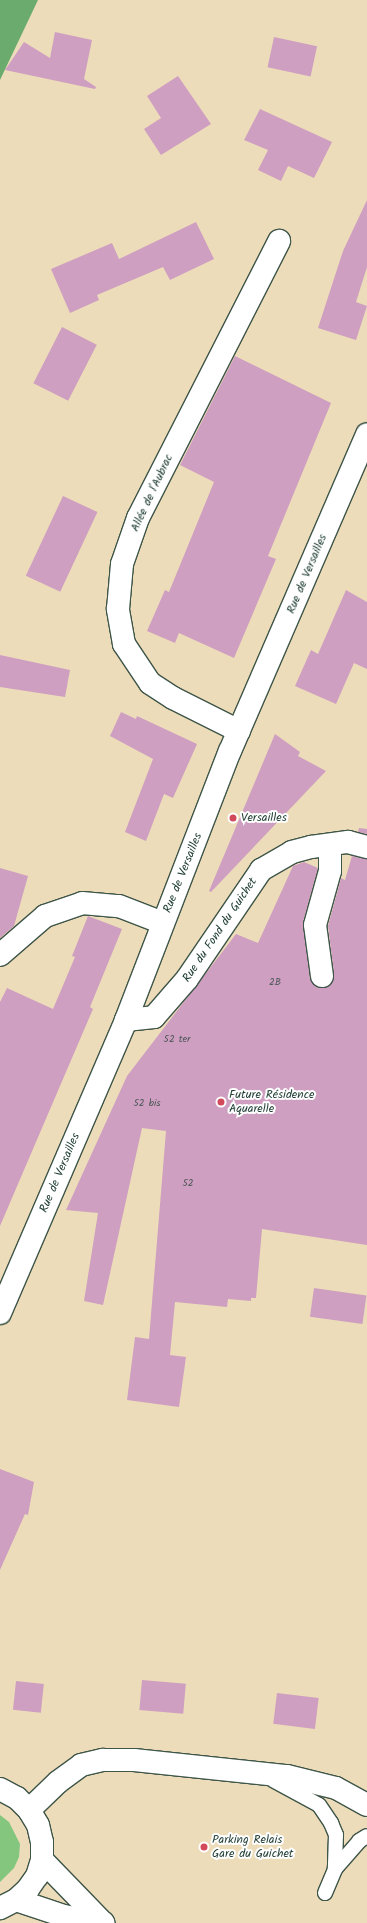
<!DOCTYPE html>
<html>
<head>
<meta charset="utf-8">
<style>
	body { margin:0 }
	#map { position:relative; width:367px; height:1923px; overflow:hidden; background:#eddcb9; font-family:Kalam,sans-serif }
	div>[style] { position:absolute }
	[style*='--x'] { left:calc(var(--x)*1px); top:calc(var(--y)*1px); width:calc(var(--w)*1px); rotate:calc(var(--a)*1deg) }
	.green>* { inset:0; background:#84c67e }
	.forest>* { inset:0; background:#6bab6d }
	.building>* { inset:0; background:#ce9fc1; transform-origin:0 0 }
	.roads { filter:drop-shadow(1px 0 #3e5548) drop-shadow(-1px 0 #3e5548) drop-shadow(0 1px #3e5548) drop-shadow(0 -1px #3e5548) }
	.lane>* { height:14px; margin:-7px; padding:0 7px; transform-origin:7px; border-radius:7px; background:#fff }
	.street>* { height:22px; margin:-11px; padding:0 11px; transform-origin:11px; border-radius:11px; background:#fff }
	.secondary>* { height:22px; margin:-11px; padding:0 11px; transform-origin:11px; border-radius:11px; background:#fff }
	.dots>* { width:11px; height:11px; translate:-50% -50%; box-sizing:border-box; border:2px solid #fff; border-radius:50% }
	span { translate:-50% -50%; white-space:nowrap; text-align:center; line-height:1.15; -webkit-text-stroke:4px #fff; paint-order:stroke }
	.number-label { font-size:10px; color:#4b5657 }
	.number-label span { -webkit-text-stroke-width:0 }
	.street-label { font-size:12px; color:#1f3d34 }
	.poi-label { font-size:12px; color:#1f3d34 }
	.left { translate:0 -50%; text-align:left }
</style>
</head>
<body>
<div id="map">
	<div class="green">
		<i style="clip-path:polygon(0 1815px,9px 1822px,20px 1844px,19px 1857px,14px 1868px,0 1882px)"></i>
	</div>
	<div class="forest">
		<i style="clip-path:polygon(0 0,38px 0,0 80px)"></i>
	</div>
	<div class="building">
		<i style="clip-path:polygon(55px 32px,92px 40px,84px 79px,96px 87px,95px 89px,5px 70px,24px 42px,50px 58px)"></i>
		<i style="left:274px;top:37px;width:44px;height:31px;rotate:12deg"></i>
		<i style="clip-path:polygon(178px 76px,211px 124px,161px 155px,144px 129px,161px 118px,147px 96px)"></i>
		<i style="clip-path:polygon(260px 109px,332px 142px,314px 178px,288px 166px,281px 181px,258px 170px,268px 150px,244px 140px)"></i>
		<i style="clip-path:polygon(367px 200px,367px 267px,356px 302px,367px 306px,356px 340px,318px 328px,343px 251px)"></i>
		<i style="clip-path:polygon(196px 222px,214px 259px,170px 280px,163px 267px,97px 295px,99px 300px,70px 313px,51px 269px,112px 243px,119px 259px)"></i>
		<i style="left:62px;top:327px;width:39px;height:63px;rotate:27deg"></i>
		<i style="clip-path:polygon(235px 356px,331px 403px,268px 556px,276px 559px,234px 658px,179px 633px,175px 643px,147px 631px,165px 590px,169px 592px,214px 482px,180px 465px)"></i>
		<i style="left:63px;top:496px;width:38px;height:88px;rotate:25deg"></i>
		<i style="clip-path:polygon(346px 590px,367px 602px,367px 669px,354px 663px,336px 704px,295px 686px,311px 650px,318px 654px)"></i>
		<i style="clip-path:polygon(0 655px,70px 670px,65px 697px,0 687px)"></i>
		<i style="clip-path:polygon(121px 712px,136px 719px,137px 716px,197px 744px,173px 798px,164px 794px,146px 841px,125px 832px,153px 759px,110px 736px)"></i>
		<i style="clip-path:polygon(275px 734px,300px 752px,298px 756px,326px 771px,211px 892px,209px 891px)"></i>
		<i style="clip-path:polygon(359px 828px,367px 829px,367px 834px,358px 832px)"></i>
		<i style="clip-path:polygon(352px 856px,367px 859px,367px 1245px,262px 1229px,256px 1298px,251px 1298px,251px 1301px,228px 1299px,227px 1307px,175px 1302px,170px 1355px,186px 1357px,179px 1407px,127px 1400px,135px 1337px,149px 1339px,166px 1131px,142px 1128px,103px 1305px,84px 1301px,98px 1213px,66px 1210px,127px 1076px,236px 934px,258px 943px,293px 866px,304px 862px,318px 868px,303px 922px,310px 978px,318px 988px,330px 986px,334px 974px,328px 926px,341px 878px,345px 880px)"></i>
		<i style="clip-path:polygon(0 868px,28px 876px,14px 926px,0 938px)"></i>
		<i style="clip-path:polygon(88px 916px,122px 929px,90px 1007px,93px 1009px,0 1226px,0 1002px,7px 988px,53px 1009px,75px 957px,72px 956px)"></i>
		<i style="left:314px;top:1288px;width:53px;height:29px;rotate:8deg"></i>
		<i style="clip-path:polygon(0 1469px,34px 1482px,28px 1515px,25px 1514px,0 1570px)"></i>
		<i style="left:142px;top:1680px;width:44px;height:30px;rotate:5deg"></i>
		<i style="left:16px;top:1681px;width:28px;height:29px;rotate:6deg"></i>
		<i style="left:277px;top:1693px;width:42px;height:31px;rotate:7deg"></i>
	</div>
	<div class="roads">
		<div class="lane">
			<i style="--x:273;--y:1780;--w:52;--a:28.5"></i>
			<i style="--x:319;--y:1805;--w:22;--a:56"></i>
			<i style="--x:331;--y:1823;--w:13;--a:67"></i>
			<i style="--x:336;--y:1835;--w:34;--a:92"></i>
			<i style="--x:325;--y:1893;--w:26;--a:-67"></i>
			<i style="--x:335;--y:1869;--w:37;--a:-49"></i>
			<i style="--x:359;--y:1841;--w:9;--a:-32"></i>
		</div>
		<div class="street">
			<i style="--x:239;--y:731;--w:74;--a:-153.4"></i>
			<i style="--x:173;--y:698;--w:27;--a:-147"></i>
			<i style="--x:150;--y:683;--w:47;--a:-123.7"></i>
			<i style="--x:124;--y:644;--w:36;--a:-100"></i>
			<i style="--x:118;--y:609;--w:45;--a:-84.9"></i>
			<i style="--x:122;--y:564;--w:49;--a:-70.8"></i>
			<i style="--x:138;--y:518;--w:311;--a:-63"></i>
			<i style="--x:0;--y:955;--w:60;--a:-40.9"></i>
			<i style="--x:45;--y:916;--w:39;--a:-19"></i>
			<i style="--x:82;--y:903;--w:37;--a:5"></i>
			<i style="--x:119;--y:906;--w:47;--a:21.1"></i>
			<i style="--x:322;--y:976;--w:51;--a:-97.8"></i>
			<i style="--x:315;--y:925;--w:56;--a:-74.5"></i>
			<i style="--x:330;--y:871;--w:26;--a:-90"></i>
			<i style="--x:126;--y:1020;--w:28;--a:-6"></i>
			<i style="--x:154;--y:1017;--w:50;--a:-49"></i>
			<i style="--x:187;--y:979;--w:132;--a:-55.8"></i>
			<i style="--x:261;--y:870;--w:36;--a:-30"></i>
			<i style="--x:292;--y:852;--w:20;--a:-15"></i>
			<i style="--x:311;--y:847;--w:37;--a:-8"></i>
			<i style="--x:348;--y:842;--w:20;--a:15"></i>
		</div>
		<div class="secondary">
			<i style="--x:0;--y:1313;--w:319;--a:-66.7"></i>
			<i style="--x:126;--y:1020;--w:288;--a:-68.9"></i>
			<i style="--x:230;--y:751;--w:345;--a:-66.6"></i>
			<i style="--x:0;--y:1789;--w:19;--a:28"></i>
			<i style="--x:17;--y:1798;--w:17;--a:45"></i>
			<i style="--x:29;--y:1810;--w:17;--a:59"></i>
			<i style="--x:38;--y:1825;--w:17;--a:77"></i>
			<i style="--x:42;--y:1842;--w:18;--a:90"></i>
			<i style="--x:42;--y:1860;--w:17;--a:107"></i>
			<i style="--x:37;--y:1876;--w:16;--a:125"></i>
			<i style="--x:28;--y:1889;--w:16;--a:137"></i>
			<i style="--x:16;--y:1900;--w:18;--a:153"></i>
			<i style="--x:29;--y:1810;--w:40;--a:-44"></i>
			<i style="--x:58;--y:1782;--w:29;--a:-36"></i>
			<i style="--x:81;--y:1765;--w:23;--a:-13"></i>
			<i style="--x:103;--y:1760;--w:31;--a:0"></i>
			<i style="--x:134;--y:1760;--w:154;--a:6"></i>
			<i style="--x:287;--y:1776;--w:50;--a:13.8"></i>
			<i style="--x:336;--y:1788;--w:35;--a:29"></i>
			<i style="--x:42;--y:1860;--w:88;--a:45.9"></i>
			<i style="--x:16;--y:1900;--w:51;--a:18.4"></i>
			<i style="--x:64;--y:1916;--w:40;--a:10"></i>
		</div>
	</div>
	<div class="dots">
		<i style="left:233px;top:818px;background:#d1495b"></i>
		<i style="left:221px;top:1102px;background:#d1495b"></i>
		<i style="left:204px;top:1847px;background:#d1495b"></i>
	</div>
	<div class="number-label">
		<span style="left:275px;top:983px">2B</span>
		<span style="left:177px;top:1040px">52 ter</span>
		<span style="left:147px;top:1104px">52 bis</span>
		<span style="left:188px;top:1184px">52</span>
	</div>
	<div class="street-label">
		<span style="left:152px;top:493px;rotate:-65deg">Allée de l'Aubrac</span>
		<span style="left:307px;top:574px;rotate:-67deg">Rue de Versailles</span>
		<span style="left:183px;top:873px;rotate:-68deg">Rue de Versailles</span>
		<span style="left:220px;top:930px;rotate:-56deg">Rue du Fond du Guichet</span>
		<span style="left:60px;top:1173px;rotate:-67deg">Rue de Versailles</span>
	</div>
	<div class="poi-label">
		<span class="left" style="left:241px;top:818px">Versailles</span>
		<span class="left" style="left:229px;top:1102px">Future Résidence<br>Aquarelle</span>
		<span class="left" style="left:212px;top:1847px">Parking Relais<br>Gare du Guichet</span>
	</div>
</div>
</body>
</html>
